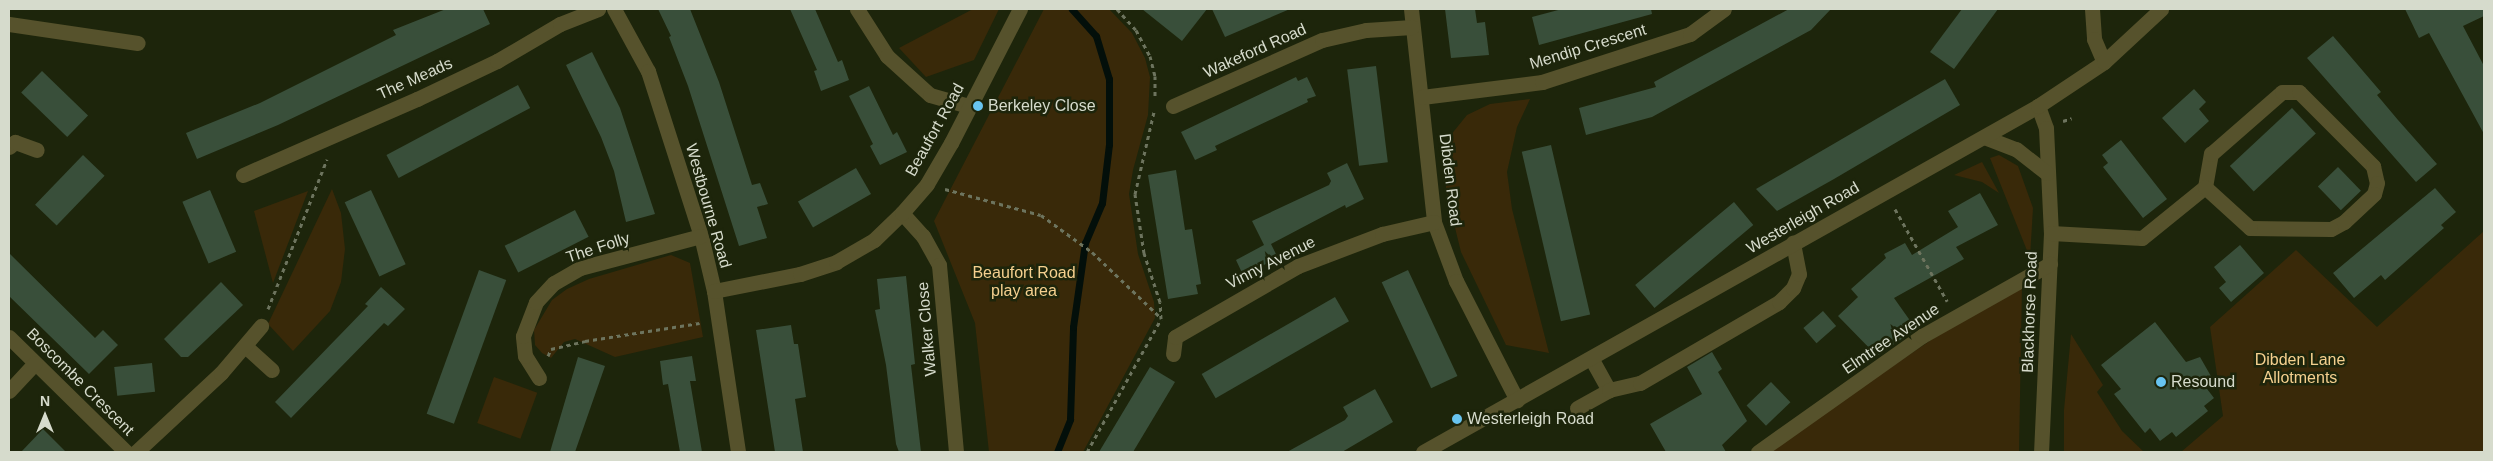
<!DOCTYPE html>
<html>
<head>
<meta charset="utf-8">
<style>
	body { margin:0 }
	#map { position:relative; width:2493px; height:461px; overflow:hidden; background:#1d250b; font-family:Helvetica,sans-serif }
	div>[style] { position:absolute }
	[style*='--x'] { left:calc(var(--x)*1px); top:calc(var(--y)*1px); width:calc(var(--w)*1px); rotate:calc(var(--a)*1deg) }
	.green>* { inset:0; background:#392909; transform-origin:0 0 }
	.stream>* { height:7px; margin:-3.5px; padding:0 3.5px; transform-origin:3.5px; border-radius:3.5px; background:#030f0a }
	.building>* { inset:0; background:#394f3a; transform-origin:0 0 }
	.path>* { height:3px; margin-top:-1.5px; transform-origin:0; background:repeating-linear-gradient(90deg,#6d745e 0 4px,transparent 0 8px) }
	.minor>* { height:15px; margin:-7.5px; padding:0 7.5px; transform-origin:7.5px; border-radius:7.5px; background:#56522c }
	.dots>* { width:14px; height:14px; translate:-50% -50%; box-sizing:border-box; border:2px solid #1d250b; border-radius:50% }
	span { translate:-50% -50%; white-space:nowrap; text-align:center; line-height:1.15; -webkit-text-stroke:5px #1d250b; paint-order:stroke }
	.street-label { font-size:16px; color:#d6dbcc }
	.poi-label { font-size:16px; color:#d6dbcc }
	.left { translate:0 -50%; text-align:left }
	.park-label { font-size:16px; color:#f5d08f }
	.frame { position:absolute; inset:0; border:10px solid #d6dbcc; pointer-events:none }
	.north { position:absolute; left:20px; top:391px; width:50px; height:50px; -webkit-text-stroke:4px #1d250b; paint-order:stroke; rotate:0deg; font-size:14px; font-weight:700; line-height:20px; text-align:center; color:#d6dbcc }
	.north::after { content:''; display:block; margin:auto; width:18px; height:22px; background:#d6dbcc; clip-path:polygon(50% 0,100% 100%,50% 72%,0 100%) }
</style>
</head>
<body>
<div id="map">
	<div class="green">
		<i style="clip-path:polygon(973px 9px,999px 9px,974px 60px,926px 77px,899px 48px)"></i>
		<i style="clip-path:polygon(1044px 9px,1109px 9px,1132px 33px,1145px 58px,1150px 77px,1148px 115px,1133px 170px,1129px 194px,1138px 254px,1154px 302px,1155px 318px,1083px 452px,989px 452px,975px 323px,934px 221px)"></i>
		<i style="clip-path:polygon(1530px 99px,1517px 127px,1507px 172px,1512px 209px,1549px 353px,1506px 345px,1461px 252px,1446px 191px,1446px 141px,1467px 115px,1490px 104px)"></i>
		<i style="clip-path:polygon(1999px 155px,2018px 166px,2033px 208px,2030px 258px,1990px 158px)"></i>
		<i style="clip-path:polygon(1982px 162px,1999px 193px,1982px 182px,1954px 175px)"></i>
		<i style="clip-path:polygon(332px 189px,341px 213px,345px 249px,341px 282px,330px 311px,293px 351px,268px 324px)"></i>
		<i style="clip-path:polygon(308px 191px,273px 283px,254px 211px)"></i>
		<i style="clip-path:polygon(2484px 231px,2484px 452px,2181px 452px,2223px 416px,2210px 327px,2296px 250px,2377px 327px)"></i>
		<i style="clip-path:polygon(671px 255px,690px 263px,703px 337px,615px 357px,575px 339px,564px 342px,551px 358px,542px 353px,535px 345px,534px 330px,552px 300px,567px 289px,589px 279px)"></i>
		<i style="clip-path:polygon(2022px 284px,2019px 452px,1766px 452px,1934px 338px)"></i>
		<i style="clip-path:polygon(2071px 334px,2103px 385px,2097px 392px,2122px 431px,2144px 452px,2064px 452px,2064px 410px)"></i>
		<i style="left:494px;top:377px;width:46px;height:49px;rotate:20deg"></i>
	</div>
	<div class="stream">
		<i style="--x:1057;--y:452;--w:35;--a:-68"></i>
		<i style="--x:1070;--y:419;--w:92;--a:-88.1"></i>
		<i style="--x:1073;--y:327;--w:85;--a:-81.9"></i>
		<i style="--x:1085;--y:243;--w:43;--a:-67"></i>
		<i style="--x:1102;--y:203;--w:59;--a:-83.2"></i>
		<i style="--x:1109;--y:144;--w:65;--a:-90"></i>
		<i style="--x:1109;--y:79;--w:45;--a:-106.8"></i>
		<i style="--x:1096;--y:36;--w:36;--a:-132"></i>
	</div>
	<div class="building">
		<i style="clip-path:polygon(446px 9px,483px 9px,490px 24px,278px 125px,197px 159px,186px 133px,260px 103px,396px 35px,393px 30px)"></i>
		<i style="clip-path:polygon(658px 9px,690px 9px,719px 82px,752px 185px,760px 183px,768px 204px,757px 207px,767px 238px,739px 246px,688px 86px,669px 37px,671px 36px)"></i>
		<i style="clip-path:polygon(790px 9px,815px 9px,838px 62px,842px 60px,849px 80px,821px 91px,814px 71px,817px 70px)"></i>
		<i style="clip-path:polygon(1142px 9px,1207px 9px,1182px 41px)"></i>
		<i style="clip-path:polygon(1212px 9px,1290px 9px,1225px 37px)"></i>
		<i style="clip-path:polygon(1445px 9px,1475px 9px,1477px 23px,1485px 22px,1489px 55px,1451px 58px)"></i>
		<i style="clip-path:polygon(1562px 9px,1651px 9px,1652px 14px,1539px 45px,1532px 17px)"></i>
		<i style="clip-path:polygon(1789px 9px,1831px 9px,1811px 30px,1652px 117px,1586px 135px,1579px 108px,1656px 87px,1654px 82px)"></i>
		<i style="clip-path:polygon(1962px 9px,1998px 9px,1954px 69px,1930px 52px)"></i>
		<i style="clip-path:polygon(2405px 9px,2484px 9px,2484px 16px,2463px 26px,2484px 66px,2484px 134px,2429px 33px,2419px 38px)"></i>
		<i style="clip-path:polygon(2333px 36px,2381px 92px,2377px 95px,2398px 120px,2437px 164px,2416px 182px,2307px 58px)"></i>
		<i style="clip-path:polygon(592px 52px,620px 108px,655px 214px,626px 222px,614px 171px,601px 137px,566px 65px)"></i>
		<i style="left:1376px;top:66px;width:97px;height:29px;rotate:83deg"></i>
		<i style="left:42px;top:71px;width:64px;height:30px;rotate:44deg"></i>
		<i style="clip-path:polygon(1296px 77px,1298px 81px,1307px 77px,1316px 96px,1307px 99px,1308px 102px,1215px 146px,1217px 150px,1195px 160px,1181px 132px)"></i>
		<i style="clip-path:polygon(1945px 79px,1960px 105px,1834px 179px,1777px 211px,1756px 189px)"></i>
		<i style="left:518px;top:85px;width:26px;height:149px;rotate:62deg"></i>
		<i style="clip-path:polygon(869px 86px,893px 135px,897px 132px,907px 152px,880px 165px,870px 146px,873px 144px,849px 96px)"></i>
		<i style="clip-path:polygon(2194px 89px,2206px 102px,2199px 109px,2209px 121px,2185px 143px,2162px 118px)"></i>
		<i style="left:2292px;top:108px;width:35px;height:85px;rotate:47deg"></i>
		<i style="clip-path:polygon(2121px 140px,2167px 199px,2143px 218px,2103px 167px,2108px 163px,2102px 155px)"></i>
		<i style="left:1551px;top:145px;width:174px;height:30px;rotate:77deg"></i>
		<i style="left:83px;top:155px;width:30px;height:69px;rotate:44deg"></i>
		<i style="clip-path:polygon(1347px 163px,1364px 199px,1346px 208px,1345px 205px,1271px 244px,1278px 258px,1243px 275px,1236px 260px,1264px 245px,1252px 221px,1329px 185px,1331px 181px,1327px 173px)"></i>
		<i style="left:2338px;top:167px;width:33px;height:28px;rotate:46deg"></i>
		<i style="left:856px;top:168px;width:30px;height:67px;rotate:60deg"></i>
		<i style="clip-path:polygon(1176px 170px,1185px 230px,1192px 229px,1201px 284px,1196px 285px,1198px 294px,1168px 299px,1148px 175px)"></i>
		<i style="clip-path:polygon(2435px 188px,2456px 212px,2441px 225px,2444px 228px,2385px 280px,2381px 275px,2354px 298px,2333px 273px)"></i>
		<i style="left:210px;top:190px;width:67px;height:30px;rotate:67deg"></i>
		<i style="left:371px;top:190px;width:82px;height:29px;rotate:65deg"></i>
		<i style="clip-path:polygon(1980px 193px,1998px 225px,1956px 247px,1964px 259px,1894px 298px,1916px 329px,1877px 356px,1838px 316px,1858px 297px,1851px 289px,1886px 258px,1884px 254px,1905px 243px,1912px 255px,1958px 227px,1948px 211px)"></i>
		<i style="left:1734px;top:202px;width:30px;height:129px;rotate:50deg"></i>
		<i style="left:575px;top:210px;width:30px;height:79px;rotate:63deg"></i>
		<i style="clip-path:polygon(2240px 245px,2264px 273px,2231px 302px,2219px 288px,2226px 282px,2214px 267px)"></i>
		<i style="clip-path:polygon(9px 253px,95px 338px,103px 330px,118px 345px,89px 374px,9px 296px)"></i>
		<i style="left:479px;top:270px;width:29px;height:153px;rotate:20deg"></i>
		<i style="left:1408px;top:270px;width:117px;height:29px;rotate:65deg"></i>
		<i style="clip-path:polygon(906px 276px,915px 364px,911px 365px,921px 452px,899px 452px,896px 444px,886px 365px,875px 310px,880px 309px,877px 279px)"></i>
		<i style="clip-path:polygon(221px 282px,243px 305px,188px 357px,181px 357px,164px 339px)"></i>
		<i style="clip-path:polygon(381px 287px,405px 309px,388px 326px,384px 323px,291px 418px,275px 402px,368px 306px,365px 304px)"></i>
		<i style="left:1335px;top:297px;width:28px;height:154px;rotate:60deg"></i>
		<i style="left:1823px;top:311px;width:20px;height:26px;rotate:49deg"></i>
		<i style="clip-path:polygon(2155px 322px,2186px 362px,2200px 357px,2212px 378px,2204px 385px,2214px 398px,2204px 406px,2208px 411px,2176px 437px,2172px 432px,2160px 441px,2150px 428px,2145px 433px,2114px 394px,2121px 389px,2101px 365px)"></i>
		<i style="clip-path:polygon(791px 325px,794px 344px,798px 344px,806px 397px,795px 399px,803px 452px,775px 452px,756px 330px)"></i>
		<i style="clip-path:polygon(1712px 352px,1722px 369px,1718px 372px,1747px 421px,1722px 445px,1726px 452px,1666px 452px,1650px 424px,1702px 394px,1687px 367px)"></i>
		<i style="clip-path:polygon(692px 356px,696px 381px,690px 381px,702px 452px,680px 452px,668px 384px,663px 385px,660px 361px)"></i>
		<i style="clip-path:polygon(578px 357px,605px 366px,575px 452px,550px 452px)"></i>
		<i style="left:152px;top:363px;width:29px;height:38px;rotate:84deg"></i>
		<i style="clip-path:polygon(1150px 367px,1175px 382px,1133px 452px,1099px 452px)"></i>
		<i style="left:1771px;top:382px;width:28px;height:34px;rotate:46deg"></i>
		<i style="clip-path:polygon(1375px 389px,1393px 422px,1342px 452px,1287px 452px,1345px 420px,1348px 416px,1343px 407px)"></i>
		<i style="clip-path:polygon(43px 429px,66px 452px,21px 452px)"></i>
	</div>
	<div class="path">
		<i style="--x:1117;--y:9;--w:28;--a:48"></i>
		<i style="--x:1136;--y:30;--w:30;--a:62"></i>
		<i style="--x:1150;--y:56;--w:21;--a:76"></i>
		<i style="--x:1155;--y:76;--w:23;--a:90"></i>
		<i style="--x:2063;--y:121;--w:9;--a:-18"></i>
		<i style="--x:945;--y:189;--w:99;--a:15.2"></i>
		<i style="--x:1041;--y:215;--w:63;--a:36"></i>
		<i style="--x:1092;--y:252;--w:95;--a:43.7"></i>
		<i style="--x:1895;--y:209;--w:106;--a:60.5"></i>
		<i style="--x:268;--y:309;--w:161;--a:-68.5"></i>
		<i style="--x:548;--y:356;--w:8;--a:-67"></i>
		<i style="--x:551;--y:349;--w:35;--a:-13"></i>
		<i style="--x:585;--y:341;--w:116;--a:-8.9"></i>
		<i style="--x:1087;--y:452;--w:152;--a:-60.9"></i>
		<i style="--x:1161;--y:319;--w:17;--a:-93"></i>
		<i style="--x:1160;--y:302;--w:52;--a:-108.1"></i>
		<i style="--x:1144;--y:253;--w:60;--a:-98.7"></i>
		<i style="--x:1135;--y:194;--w:84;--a:-77"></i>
	</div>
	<div class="minor">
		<i style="--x:614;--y:9;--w:71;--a:61.3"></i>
		<i style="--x:648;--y:71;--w:173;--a:72.2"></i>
		<i style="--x:701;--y:236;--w:57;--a:76.7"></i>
		<i style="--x:714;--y:291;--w:163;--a:81.5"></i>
		<i style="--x:857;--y:9;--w:56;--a:57.4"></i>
		<i style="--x:887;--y:56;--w:58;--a:42.2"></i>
		<i style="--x:930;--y:95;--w:41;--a:15.8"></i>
		<i style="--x:1411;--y:9;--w:214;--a:83.8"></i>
		<i style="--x:1434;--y:222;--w:63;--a:69.6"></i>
		<i style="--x:1456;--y:281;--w:134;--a:62.9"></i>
		<i style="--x:2092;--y:9;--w:30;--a:86"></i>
		<i style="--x:2094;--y:39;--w:25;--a:67"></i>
		<i style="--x:9;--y:24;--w:130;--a:8.4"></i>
		<i style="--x:1422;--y:97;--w:121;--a:-7.1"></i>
		<i style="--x:1542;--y:82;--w:156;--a:-18"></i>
		<i style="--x:1690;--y:34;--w:42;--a:-36.3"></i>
		<i style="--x:1173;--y:106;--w:163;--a:-23.9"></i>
		<i style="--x:1322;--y:40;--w:45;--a:-12.8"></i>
		<i style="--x:1366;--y:30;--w:46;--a:-3.7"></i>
		<i style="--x:2038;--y:106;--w:23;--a:70"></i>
		<i style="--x:2046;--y:128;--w:105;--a:87.3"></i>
		<i style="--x:2051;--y:233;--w:219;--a:92.6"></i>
		<i style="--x:1984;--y:137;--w:34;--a:21"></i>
		<i style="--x:2016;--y:149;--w:39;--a:38"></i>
		<i style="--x:9;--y:147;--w:8;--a:-40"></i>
		<i style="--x:15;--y:142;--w:23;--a:20"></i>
		<i style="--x:243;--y:175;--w:190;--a:-23.6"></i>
		<i style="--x:417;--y:99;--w:89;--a:-25.4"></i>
		<i style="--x:497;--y:61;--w:73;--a:-30.4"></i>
		<i style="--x:560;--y:24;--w:41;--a:-21.5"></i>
		<i style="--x:902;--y:213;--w:31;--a:48"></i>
		<i style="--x:923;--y:236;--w:33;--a:61"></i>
		<i style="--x:939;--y:265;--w:188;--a:84.8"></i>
		<i style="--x:2051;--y:233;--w:91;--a:3.1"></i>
		<i style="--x:2142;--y:238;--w:81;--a:-39"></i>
		<i style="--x:2205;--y:187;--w:34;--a:-80"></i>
		<i style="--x:2211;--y:154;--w:94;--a:-41.1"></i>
		<i style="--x:2282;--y:92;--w:17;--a:0"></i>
		<i style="--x:2299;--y:92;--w:105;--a:45"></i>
		<i style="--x:2373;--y:166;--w:17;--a:77"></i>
		<i style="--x:2377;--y:183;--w:11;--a:105"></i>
		<i style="--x:2374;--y:194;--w:41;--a:137"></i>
		<i style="--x:2344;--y:222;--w:15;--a:152"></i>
		<i style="--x:2331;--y:229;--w:81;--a:-179.3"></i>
		<i style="--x:2250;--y:228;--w:61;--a:-137.7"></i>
		<i style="--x:714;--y:291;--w:88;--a:-11.2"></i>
		<i style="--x:800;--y:274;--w:38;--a:-18"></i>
		<i style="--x:836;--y:262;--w:44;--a:-30.1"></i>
		<i style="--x:874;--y:240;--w:39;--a:-44"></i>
		<i style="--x:902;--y:213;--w:38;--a:-49"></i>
		<i style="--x:927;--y:184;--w:48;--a:-59.7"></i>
		<i style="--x:951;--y:143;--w:151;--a:-62.8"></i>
		<i style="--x:9;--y:337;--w:164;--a:44.5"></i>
		<i style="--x:245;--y:346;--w:36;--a:42"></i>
		<i style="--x:1173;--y:354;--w:17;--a:-83"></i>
		<i style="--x:1175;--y:337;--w:142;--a:-30"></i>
		<i style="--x:1298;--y:266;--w:90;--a:-20.9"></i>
		<i style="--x:1382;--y:234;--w:53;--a:-13"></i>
		<i style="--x:1591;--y:358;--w:37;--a:61"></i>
		<i style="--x:539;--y:378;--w:26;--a:-122"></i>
		<i style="--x:525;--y:356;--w:20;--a:-96"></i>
		<i style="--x:523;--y:336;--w:36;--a:-69"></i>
		<i style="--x:536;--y:302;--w:26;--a:-47"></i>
		<i style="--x:554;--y:283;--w:30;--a:-30"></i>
		<i style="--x:580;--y:268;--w:125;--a:-14.8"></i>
		<i style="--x:9;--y:391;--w:38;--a:-47"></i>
		<i style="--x:1577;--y:408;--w:37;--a:-29"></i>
		<i style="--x:1609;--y:390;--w:32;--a:-13"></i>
		<i style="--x:1640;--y:383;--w:161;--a:-30.2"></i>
		<i style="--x:1779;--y:302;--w:20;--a:-45"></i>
		<i style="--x:1793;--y:288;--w:15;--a:-67"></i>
		<i style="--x:1799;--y:274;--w:32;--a:-101"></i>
		<i style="--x:136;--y:452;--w:116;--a:-42.9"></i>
		<i style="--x:221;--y:373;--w:62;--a:-49.6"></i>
		<i style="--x:1423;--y:452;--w:706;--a:-29.36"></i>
		<i style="--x:2038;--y:106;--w:79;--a:-33.7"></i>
		<i style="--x:2104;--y:62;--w:78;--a:-42.9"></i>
		<i style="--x:1758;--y:452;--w:201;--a:-35.3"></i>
		<i style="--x:1922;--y:336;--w:147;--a:-29.4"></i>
	</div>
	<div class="dots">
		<i style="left:978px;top:106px;background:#68c4f0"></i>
		<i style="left:2161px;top:382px;background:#68c4f0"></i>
		<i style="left:1457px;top:419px;background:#68c4f0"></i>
	</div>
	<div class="street-label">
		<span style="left:1588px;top:47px;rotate:-17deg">Mendip Crescent</span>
		<span style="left:1255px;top:51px;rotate:-24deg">Wakeford Road</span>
		<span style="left:415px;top:79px;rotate:-24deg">The Meads</span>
		<span style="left:935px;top:130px;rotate:-61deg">Beaufort Road</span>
		<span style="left:1450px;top:180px;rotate:83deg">Dibden Road</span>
		<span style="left:708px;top:206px;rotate:74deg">Westbourne Road</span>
		<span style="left:1803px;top:218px;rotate:-30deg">Westerleigh Road</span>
		<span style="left:598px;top:248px;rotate:-18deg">The Folly</span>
		<span style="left:1271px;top:263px;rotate:-27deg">Vinny Avenue</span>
		<span style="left:2030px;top:312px;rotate:-88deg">Blackhorse Road</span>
		<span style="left:927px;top:329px;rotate:-95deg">Walker Close</span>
		<span style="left:1891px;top:339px;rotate:-34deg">Elmtree Avenue</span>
		<span style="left:80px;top:382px;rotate:45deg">Boscombe Crescent</span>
	</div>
	<div class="poi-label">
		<span class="left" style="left:988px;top:106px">Berkeley Close</span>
		<span class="left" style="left:2171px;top:382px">Resound</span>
		<span class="left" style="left:1467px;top:419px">Westerleigh Road</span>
	</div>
	<div class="park-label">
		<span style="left:1024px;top:282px">Beaufort Road<br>play area</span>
		<span style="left:2300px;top:369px">Dibden Lane<br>Allotments</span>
	</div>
	<div class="frame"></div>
	<div class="north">N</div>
</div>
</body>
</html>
